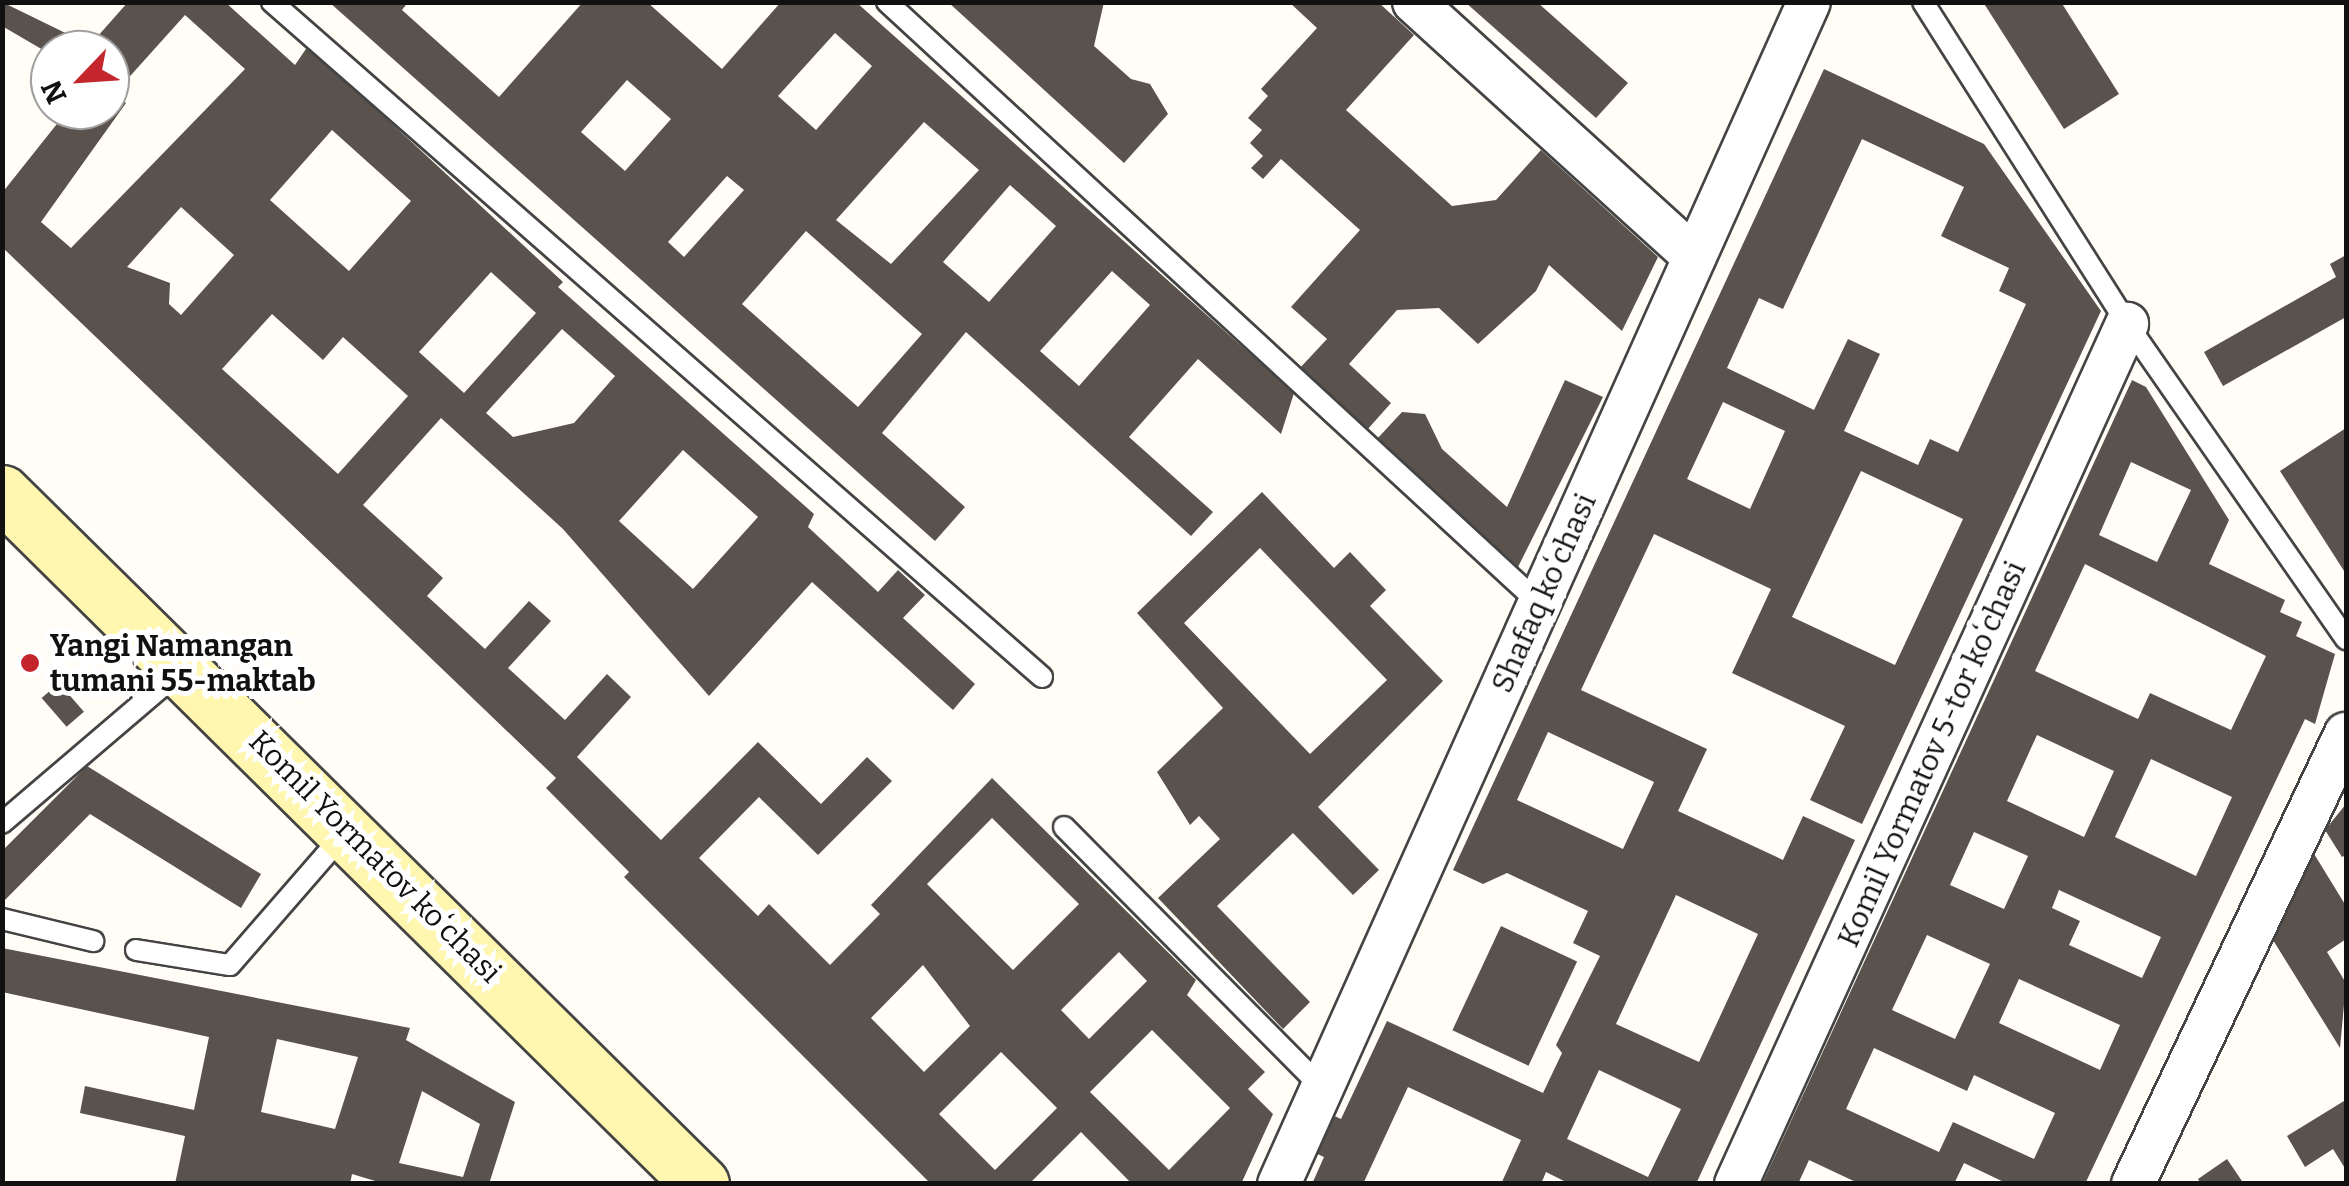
<!DOCTYPE html>
<html>
<head>
<meta charset="utf-8">
<style>
	body { margin:0 }
	#map { position:relative; width:2349px; height:1186px; overflow:hidden; background:#fffdf5; font-family:Bitter,serif }
	div>[style] { position:absolute }
	[style*='--x'] { left:calc(var(--x)*1px); top:calc(var(--y)*1px); width:calc(var(--w)*1px); rotate:calc(var(--a)*1deg) }
	.building>* { inset:0; background:#5a524d; transform-origin:0 0 }
	.roads { filter:drop-shadow(2px 0 #444) drop-shadow(-2px 0 #444) drop-shadow(0 2px #444) drop-shadow(0 -2px #444) }
	.lane>* { height:20px; margin:-10px; padding:0 10px; transform-origin:10px; border-radius:10px; background:#fff }
	.street>* { height:42px; margin:-21px; padding:0 21px; transform-origin:21px; border-radius:21px; background:#fff }
	.secondary>* { height:55px; margin:-27.5px; padding:0 27.5px; transform-origin:27.5px; border-radius:27.5px; background:#fff6b0 }
	.dots>* { width:28px; height:28px; translate:-50% -50%; box-sizing:border-box; border:5px solid #fff; border-radius:50% }
	span { translate:-50% -50%; white-space:nowrap; text-align:center; line-height:1.15; -webkit-text-stroke:10px #fff; paint-order:stroke }
	.street-label { font-size:30px; color:#111 }
	.poi-label { font-size:30px; color:#111; font-weight:700 }
	.left { translate:0 -50%; text-align:left }
	.frame { position:absolute; inset:0; border:5px solid #111; pointer-events:none }
	.north { position:absolute; left:30px; top:30px; width:100px; height:100px; box-sizing:border-box; background:#fff; border:2px solid #a0a0a0; border-radius:50%; rotate:245deg; font-size:28px; font-weight:700; line-height:40px; text-align:center; color:#111 }
	.north::after { content:''; display:block; margin:auto; width:35px; height:45px; background:#c4262e; clip-path:polygon(50% 0,100% 100%,50% 72%,0 100%) }
</style>
</head>
<body>
<div id="map">
	<div class="building">
		<i style="clip-path:polygon(evenodd,2px 2px,90px 45px,128px 2px,225px 2px,295px 65px,308px 46px,563px 282px,558px 287px,814px 514px,808px 527px,878px 592px,898px 570px,925px 595px,903px 618px,975px 684px,953px 710px,812px 582px,709px 696px,563px 529px,441px 418px,363px 505px,443px 578px,427px 596px,485px 649px,529px 601px,551px 621px,508px 668px,565px 720px,607px 674px,631px 697px,577px 757px,661px 840px,758px 742px,821px 804px,867px 757px,892px 781px,818px 855px,759px 797px,699px 858px,758px 916px,769px 904px,830px 965px,880px 914px,871px 905px,992px 778px,1196px 980px,1187px 995px,1265px 1072px,1248px 1089px,1273px 1114px,1241px 1184px,1132px 1184px,1081px 1132px,1029px 1184px,931px 1184px,624px 877px,629px 872px,546px 788px,556px 778px,2px 247px,2px 193px,68px 110px,110px 110px,110px 50px,50px 54px,2px 26px,2px 2px,185px 15px,245px 69px,71px 248px,41px 222px,126px 103px,114px 94px,185px 15px,2px 2px,332px 130px,411px 201px,349px 271px,270px 200px,332px 130px,2px 2px,181px 207px,234px 255px,181px 315px,169px 304px,170px 283px,127px 267px,181px 207px,2px 2px,491px 272px,536px 313px,464px 393px,419px 352px,491px 272px,2px 2px,272px 314px,323px 360px,343px 337px,408px 396px,338px 474px,222px 369px,272px 314px,2px 2px,562px 329px,615px 376px,574px 423px,513px 437px,486px 413px,562px 329px,2px 2px,683px 450px,758px 517px,693px 589px,619px 521px,683px 450px,2px 2px,992px 818px,1079px 904px,1013px 970px,927px 884px,992px 818px,2px 2px,1119px 952px,1147px 981px,1089px 1039px,1061px 1010px,1119px 952px,2px 2px,923px 965px,970px 1026px,924px 1072px,871px 1018px,923px 965px,2px 2px,1152px 1030px,1230px 1108px,1169px 1170px,1090px 1092px,1152px 1030px,2px 2px,1001px 1052px,1057px 1108px,995px 1170px,939px 1114px,1001px 1052px)"></i>
		<i style="clip-path:polygon(evenodd,329px 2px,408px 2px,402px 10px,499px 97px,583px 2px,647px 2px,722px 69px,781px 2px,856px 2px,1294px 393px,1281px 434px,1198px 359px,1129px 437px,1213px 512px,1191px 536px,966px 332px,882px 433px,965px 507px,935px 541px,329px 2px,835px 33px,872px 66px,816px 130px,778px 96px,835px 33px,329px 2px,627px 80px,671px 119px,625px 171px,581px 132px,627px 80px,329px 2px,924px 122px,979px 170px,891px 264px,836px 220px,924px 122px,329px 2px,727px 176px,744px 190px,684px 257px,668px 242px,727px 176px,329px 2px,1010px 185px,1056px 226px,989px 302px,943px 262px,1010px 185px,329px 2px,806px 231px,922px 334px,858px 407px,742px 304px,806px 231px,329px 2px,1112px 271px,1150px 305px,1079px 386px,1040px 351px,1112px 271px)"></i>
		<i style="clip-path:polygon(948px 2px,1104px 2px,1094px 46px,1131px 79px,1150px 84px,1168px 114px,1124px 163px)"></i>
		<i style="clip-path:polygon(1289px 2px,1378px 2px,1414px 35px,1346px 110px,1452px 206px,1496px 200px,1541px 150px,1658px 257px,1622px 331px,1549px 265px,1536px 291px,1478px 344px,1439px 308px,1397px 310px,1349px 364px,1391px 403px,1367px 430px,1299px 369px,1327px 339px,1291px 307px,1360px 230px,1281px 159px,1263px 179px,1251px 168px,1263px 156px,1250px 143px,1262px 130px,1248px 118px,1268px 96px,1261px 89px,1317px 28px)"></i>
		<i style="clip-path:polygon(1465px 2px,1537px 2px,1628px 83px,1596px 118px)"></i>
		<i style="clip-path:polygon(1983px 2px,2061px 2px,2119px 94px,2064px 129px)"></i>
		<i style="clip-path:polygon(evenodd,1824px 69px,1984px 144px,2101px 311px,1862px 824px,1810px 800px,1845px 726px,1732px 673px,1771px 589px,1654px 534px,1581px 690px,1707px 749px,1678px 811px,1783px 860px,1803px 816px,1855px 840px,1696px 1184px,1570px 1184px,1546px 1172px,1541px 1184px,1501px 1184px,1521px 1140px,1408px 1087px,1363px 1184px,1312px 1184px,1324px 1157px,1311px 1151px,1328px 1113px,1341px 1119px,1387px 1021px,1543px 1093px,1562px 1053px,1556px 1045px,1600px 956px,1573px 943px,1588px 911px,1507px 873px,1483px 884px,1453px 870px,1824px 69px,1862px 139px,1964px 187px,1941px 236px,2009px 268px,1999px 291px,2026px 304px,1958px 452px,1930px 439px,1918px 465px,1844px 431px,1880px 354px,1848px 339px,1814px 410px,1727px 368px,1759px 298px,1783px 309px,1862px 139px,1824px 69px,1723px 402px,1785px 431px,1750px 509px,1687px 479px,1723px 402px,1824px 69px,1861px 471px,1963px 519px,1895px 665px,1792px 617px,1861px 471px,1824px 69px,1548px 732px,1654px 782px,1623px 849px,1517px 800px,1548px 732px,1824px 69px,1676px 895px,1758px 934px,1699px 1062px,1616px 1024px,1676px 895px,1824px 69px,1599px 1070px,1681px 1109px,1648px 1177px,1567px 1139px,1599px 1070px)"></i>
		<i style="clip-path:polygon(2346px 255px,2346px 317px,2223px 386px,2204px 352px,2336px 277px,2330px 264px)"></i>
		<i style="clip-path:polygon(1565px 380px,1603px 397px,1518px 567px,1377px 439px,1402px 412px,1425px 414px,1442px 449px,1507px 507px)"></i>
		<i style="clip-path:polygon(evenodd,2132px 380px,2146px 387px,2229px 520px,2209px 564px,2285px 600px,2280px 612px,2302px 622px,2296px 636px,2335px 654px,2315px 724px,2305px 719px,2085px 1184px,2008px 1184px,1964px 1163px,1954px 1184px,1860px 1184px,1809px 1160px,1798px 1184px,1762px 1184px,2132px 380px,2131px 462px,2191px 490px,2157px 562px,2099px 535px,2131px 462px,2132px 380px,2085px 564px,2266px 656px,2231px 730px,2150px 693px,2138px 719px,2035px 671px,2085px 564px,2132px 380px,2037px 735px,2114px 771px,2084px 837px,2007px 801px,2037px 735px,2132px 380px,2151px 759px,2232px 797px,2196px 876px,2115px 837px,2151px 759px,2132px 380px,1974px 832px,2028px 856px,2004px 909px,1950px 885px,1974px 832px,2132px 380px,2059px 890px,2161px 937px,2142px 978px,2069px 945px,2080px 921px,2052px 908px,2059px 890px,2132px 380px,1927px 935px,1990px 964px,1955px 1039px,1892px 1010px,1927px 935px,2132px 380px,2019px 979px,2120px 1025px,2100px 1070px,1999px 1023px,2019px 979px,2132px 380px,1874px 1048px,1967px 1091px,1974px 1075px,2055px 1113px,2034px 1159px,1953px 1122px,1939px 1152px,1846px 1109px,1874px 1048px)"></i>
		<i style="clip-path:polygon(2346px 428px,2346px 574px,2280px 471px)"></i>
		<i style="clip-path:polygon(evenodd,1262px 492px,1334px 568px,1350px 552px,1386px 590px,1370px 606px,1443px 681px,1318px 807px,1379px 870px,1353px 895px,1293px 833px,1217px 906px,1310px 1002px,1283px 1029px,1158px 898px,1220px 839px,1199px 816px,1190px 825px,1157px 772px,1223px 708px,1137px 613px,1262px 492px,1260px 548px,1387px 680px,1310px 754px,1184px 623px,1260px 548px)"></i>
		<i style="left:59px;top:683px;width:38px;height:23px;rotate:49deg"></i>
		<i style="clip-path:polygon(87px 766px,261px 874px,241px 908px,90px 814px,2px 903px,2px 851px)"></i>
		<i style="clip-path:polygon(2346px 804px,2346px 855px,2342px 857px,2325px 830px)"></i>
		<i style="clip-path:polygon(2308px 844px,2346px 906px,2346px 939px,2327px 952px,2346px 983px,2340px 1048px,2268px 932px)"></i>
		<i style="left:1501px;top:926px;width:84px;height:115px;rotate:25deg"></i>
		<i style="clip-path:polygon(evenodd,2px 948px,410px 1028px,406px 1040px,515px 1102px,489px 1184px,385px 1184px,352px 1174px,350px 1184px,175px 1184px,185px 1136px,80px 1113px,85px 1086px,194px 1110px,209px 1037px,2px 992px,2px 948px,277px 1039px,358px 1057px,335px 1129px,261px 1112px,277px 1039px,2px 948px,422px 1091px,480px 1124px,463px 1177px,399px 1163px,422px 1091px)"></i>
		<i style="clip-path:polygon(2344px 1101px,2346px 1170px,2333px 1149px,2305px 1167px,2287px 1136px)"></i>
		<i style="clip-path:polygon(2227px 1159px,2244px 1184px,2201px 1184px,2198px 1179px)"></i>
	</div>
	<div class="roads">
		<div class="lane">
			<i style="--x:272;--y:2;--w:1024;--a:41.24"></i>
			<i style="--x:887;--y:2;--w:885;--a:42.67"></i>
			<i style="--x:1923;--y:2;--w:381;--a:57.6"></i>
			<i style="--x:2127;--y:324;--w:384;--a:55.2"></i>
			<i style="--x:2;--y:823;--w:234;--a:-40.5"></i>
			<i style="--x:1064;--y:827;--w:364;--a:45.3"></i>
			<i style="--x:2;--y:919;--w:94;--a:13.6"></i>
			<i style="--x:136;--y:950;--w:95;--a:9.1"></i>
			<i style="--x:230;--y:965;--w:172;--a:-49"></i>
		</div>
		<div class="street">
			<i style="--x:1414;--y:2;--w:379;--a:42.3"></i>
			<i style="--x:1279;--y:1184;--w:1295;--a:-65.85"></i>
			<i style="--x:1736;--y:1184;--w:945;--a:-65.55"></i>
			<i style="--x:2133;--y:1184;--w:498;--a:-64.7"></i>
		</div>
		<div class="secondary">
			<i style="--x:2;--y:493;--w:983;--a:44.67"></i>
		</div>
	</div>
	<div class="dots">
		<i style="left:30px;top:663px;background:#c4262e"></i>
	</div>
	<div class="street-label">
		<span style="left:1544px;top:593px;rotate:-66deg">Shafaq koʻchasi</span>
		<span style="left:1932px;top:754px;rotate:-66deg">Komil Yormatov 5-tor koʻchasi</span>
		<span style="left:375px;top:857px;rotate:45deg">Komil Yormatov koʻchasi</span>
	</div>
	<div class="poi-label">
		<span class="left" style="left:50px;top:663px">Yangi Namangan<br>tumani 55-maktab</span>
	</div>
	<div class="frame"></div>
	<div class="north">N</div>
</div>
</body>
</html>
